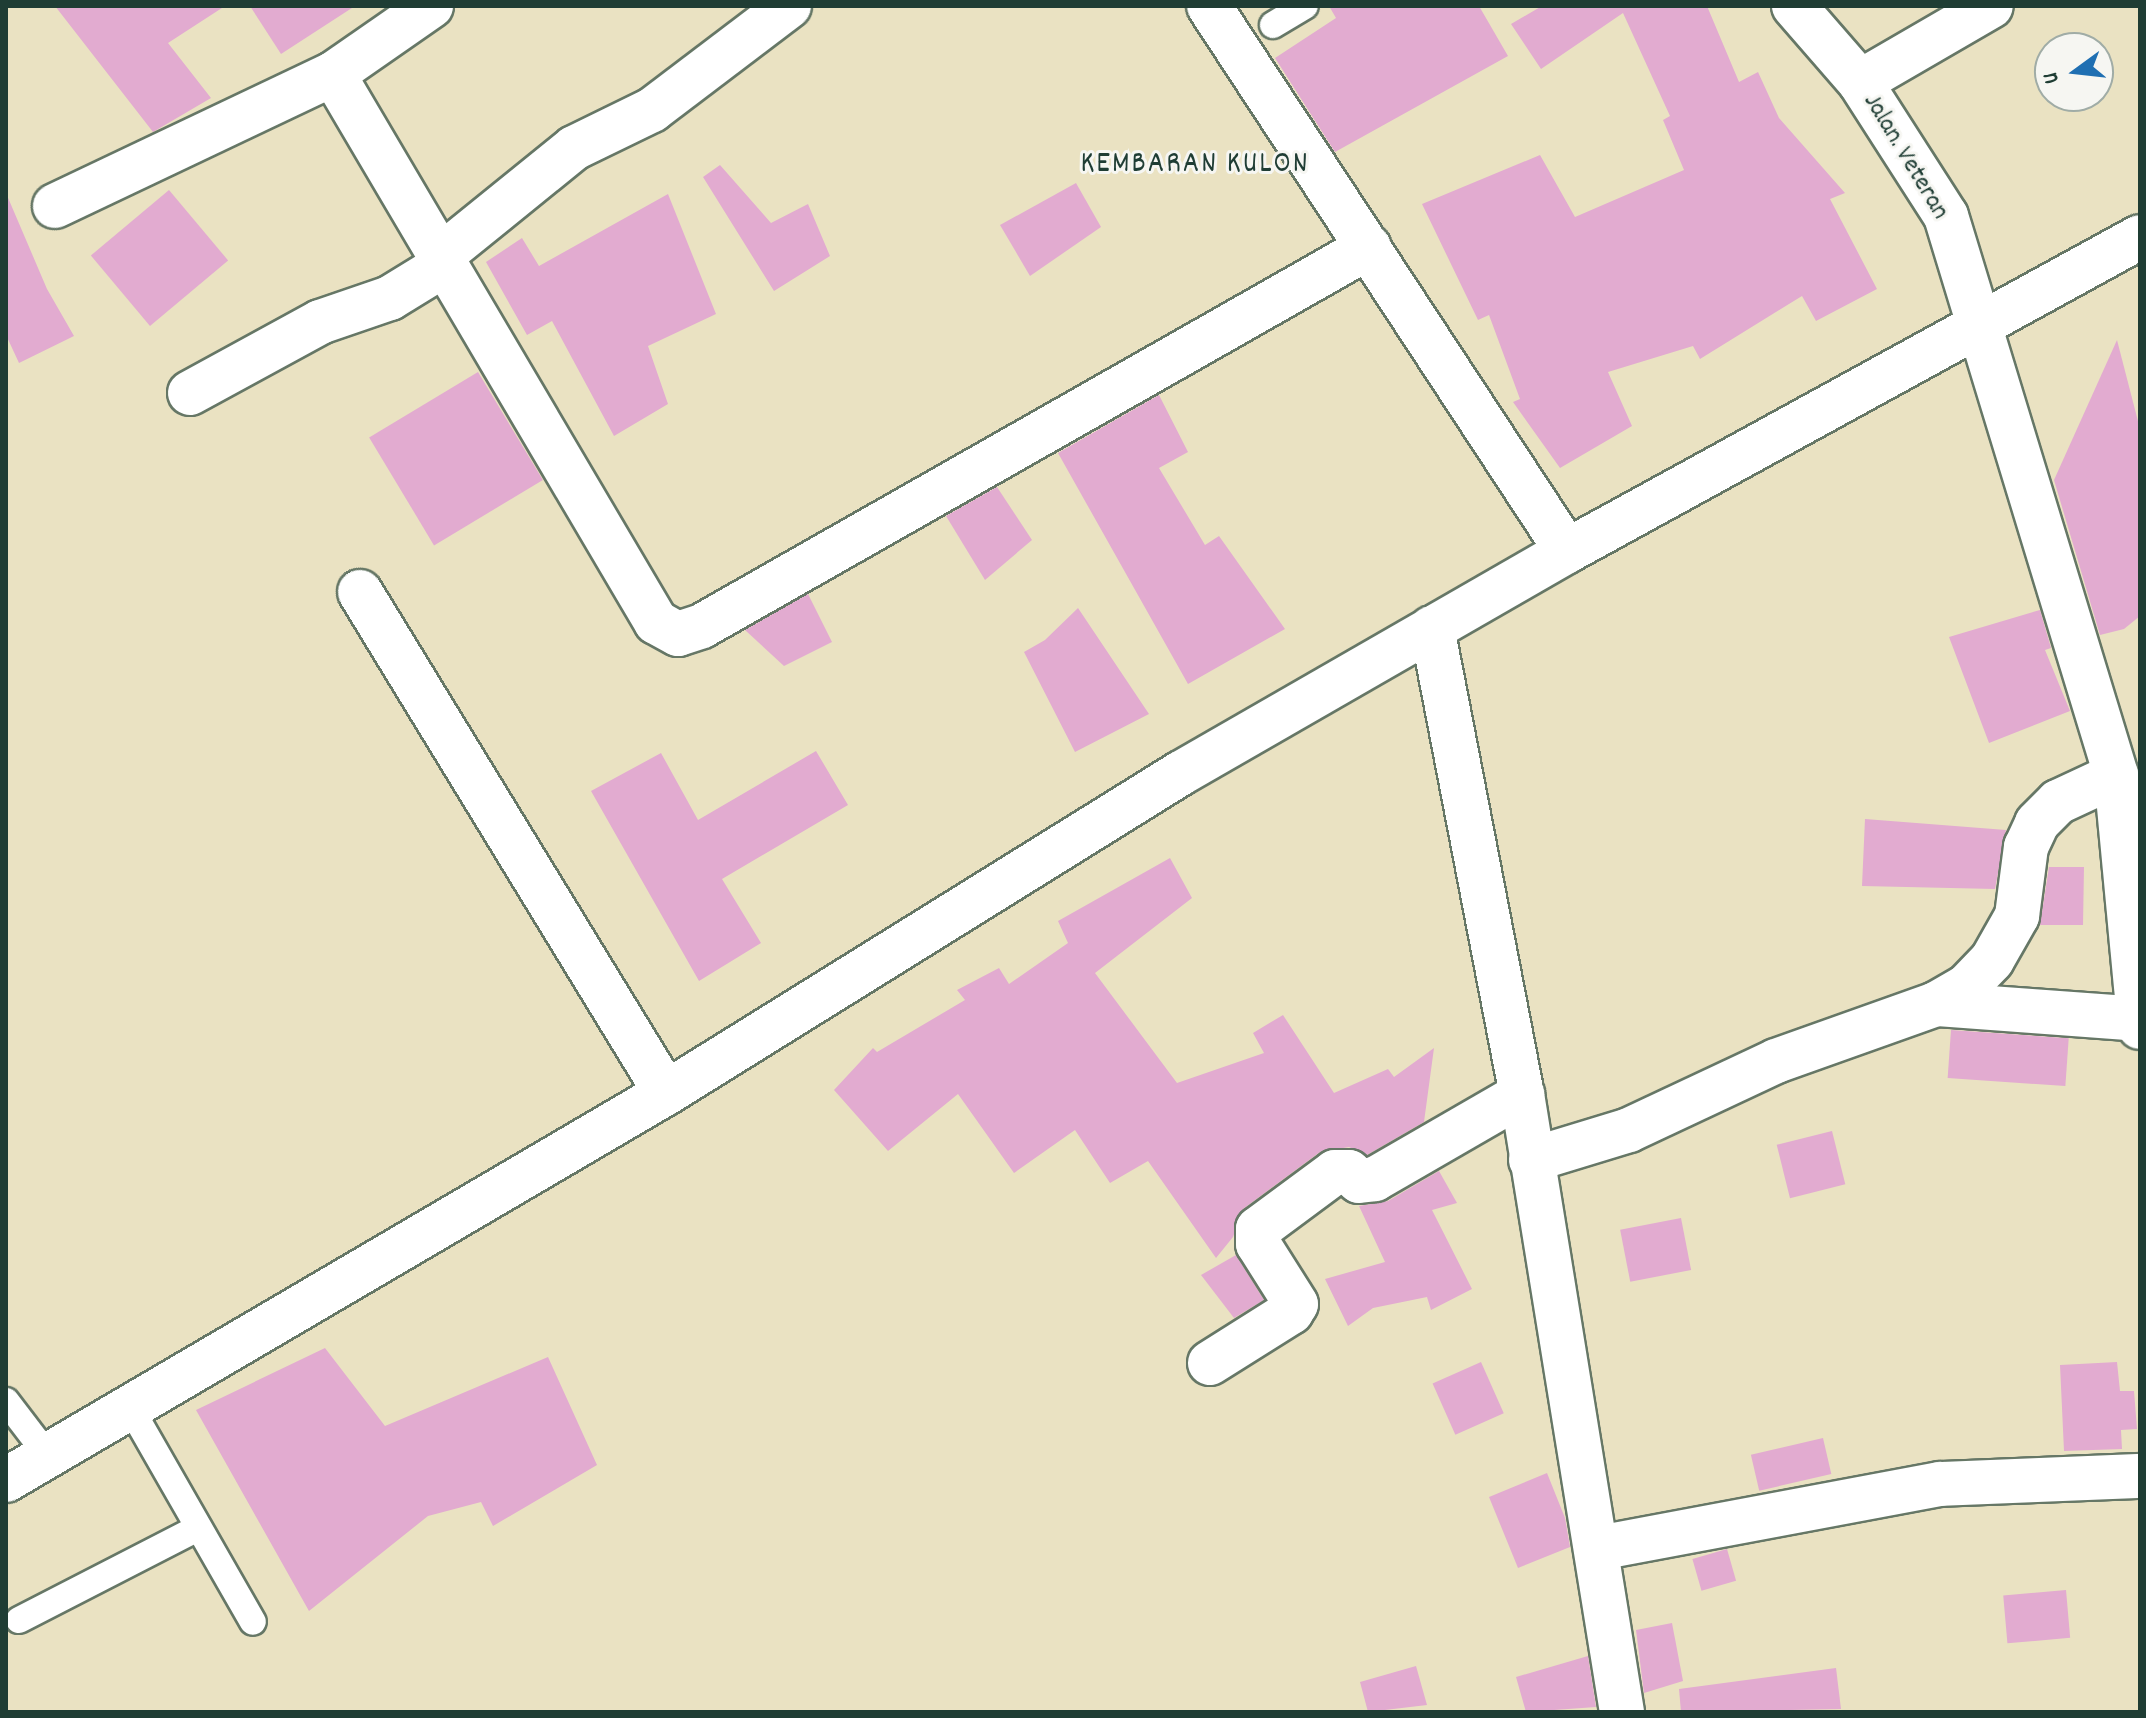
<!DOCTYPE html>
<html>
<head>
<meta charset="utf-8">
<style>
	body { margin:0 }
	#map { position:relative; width:2146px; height:1718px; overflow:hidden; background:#eae2c2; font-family:Dekko,sans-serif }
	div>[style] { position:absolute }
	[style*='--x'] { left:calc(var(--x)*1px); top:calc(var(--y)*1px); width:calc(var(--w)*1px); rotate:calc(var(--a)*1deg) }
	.building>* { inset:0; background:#e2abd0; transform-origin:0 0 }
	.roads { filter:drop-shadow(2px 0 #676) drop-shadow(-2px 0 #676) drop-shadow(0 2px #676) drop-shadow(0 -2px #676) }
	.lane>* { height:26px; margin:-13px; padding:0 13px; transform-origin:13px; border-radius:13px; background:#fff }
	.street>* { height:44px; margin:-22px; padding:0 22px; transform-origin:22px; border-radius:22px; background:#fff }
	.secondary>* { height:44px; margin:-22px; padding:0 22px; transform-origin:22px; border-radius:22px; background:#fff }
	.primary>* { height:44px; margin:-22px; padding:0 22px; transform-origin:22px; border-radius:22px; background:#fff }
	span { translate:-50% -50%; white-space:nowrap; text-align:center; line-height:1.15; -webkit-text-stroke:6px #f6f6f2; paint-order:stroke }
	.street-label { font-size:26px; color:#1f3d34 }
	.quarter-label { font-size:30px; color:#1f3d34; letter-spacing:2px }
	.frame { position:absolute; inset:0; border:8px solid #1f3d34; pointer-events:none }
	.north { position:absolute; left:2034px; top:32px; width:80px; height:80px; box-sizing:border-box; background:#f6f6f2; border:2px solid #a0aca6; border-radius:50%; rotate:255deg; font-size:22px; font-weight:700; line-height:32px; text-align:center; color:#1f3d34 }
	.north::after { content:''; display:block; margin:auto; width:28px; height:36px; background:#1f6fb2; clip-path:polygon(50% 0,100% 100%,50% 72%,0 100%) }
</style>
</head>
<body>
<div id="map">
	<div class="building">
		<i style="clip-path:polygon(55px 6px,225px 6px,168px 43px,211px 98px,153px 132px)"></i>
		<i style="clip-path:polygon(250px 6px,355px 6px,281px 54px)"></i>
		<i style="clip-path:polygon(1329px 6px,1479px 6px,1508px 56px,1335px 152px,1275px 58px,1336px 18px)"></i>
		<i style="clip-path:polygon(1542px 6px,1707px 6px,1739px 82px,1758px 72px,1779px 118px,1845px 193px,1830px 199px,1877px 289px,1816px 321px,1802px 296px,1700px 359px,1693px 346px,1608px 372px,1632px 426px,1560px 468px,1513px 402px,1520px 399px,1489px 315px,1478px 320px,1422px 204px,1540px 155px,1575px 217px,1684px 170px,1663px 120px,1670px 116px,1623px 13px,1541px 69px,1511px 24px)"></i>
		<i style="clip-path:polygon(720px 165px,771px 223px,808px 204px,830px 256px,774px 291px,703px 177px)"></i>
		<i style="clip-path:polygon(1076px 183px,1101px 227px,1030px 276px,1000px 225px)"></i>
		<i style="left:169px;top:190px;width:92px;height:102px;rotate:50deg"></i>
		<i style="clip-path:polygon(6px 193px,47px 289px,74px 336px,19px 363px,6px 335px)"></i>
		<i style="clip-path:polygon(668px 194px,716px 314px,648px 346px,668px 404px,614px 436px,552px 321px,527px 335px,486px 262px,522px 238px,539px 266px)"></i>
		<i style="clip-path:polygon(2117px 340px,2140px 429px,2140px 616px,2124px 629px,2100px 635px,2054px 480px)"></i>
		<i style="left:478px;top:372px;width:126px;height:127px;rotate:59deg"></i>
		<i style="clip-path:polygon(1159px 395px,1188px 452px,1159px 468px,1205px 545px,1219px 536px,1285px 629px,1188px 684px,1058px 453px)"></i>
		<i style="clip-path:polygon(997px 487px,1032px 540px,985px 580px,946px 516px)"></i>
		<i style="clip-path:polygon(808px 594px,832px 642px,784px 666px,745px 630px)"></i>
		<i style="clip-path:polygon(1078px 608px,1149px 714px,1075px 752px,1024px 652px,1045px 640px)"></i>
		<i style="clip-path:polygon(2040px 610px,2051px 648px,2045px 650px,2070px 711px,1989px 743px,1949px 637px)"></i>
		<i style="clip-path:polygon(816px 751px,848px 805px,722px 879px,761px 943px,699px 981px,591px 791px,661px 753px,698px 820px)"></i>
		<i style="clip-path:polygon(1865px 819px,2006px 830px,1995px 889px,1862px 886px)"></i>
		<i style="clip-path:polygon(1170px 858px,1192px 898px,1095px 973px,1177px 1083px,1264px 1053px,1253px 1033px,1283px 1015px,1334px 1093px,1388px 1069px,1394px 1077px,1434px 1048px,1424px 1122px,1367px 1155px,1349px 1147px,1320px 1152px,1243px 1209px,1233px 1237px,1216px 1258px,1148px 1161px,1110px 1183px,1075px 1130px,1014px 1173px,958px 1094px,888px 1151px,834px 1090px,873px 1048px,877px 1052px,965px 1000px,957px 990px,999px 968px,1009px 984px,1068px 943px,1058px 921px)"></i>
		<i style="clip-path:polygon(2049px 867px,2084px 867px,2083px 925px,2040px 925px)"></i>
		<i style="left:1951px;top:1030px;width:118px;height:48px;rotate:4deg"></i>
		<i style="left:1832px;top:1131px;width:55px;height:57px;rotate:76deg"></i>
		<i style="clip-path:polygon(1439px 1171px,1457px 1203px,1432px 1210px,1472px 1289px,1431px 1310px,1427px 1297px,1373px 1308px,1348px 1326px,1325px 1279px,1385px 1262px,1359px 1206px,1388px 1201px)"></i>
		<i style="left:1681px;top:1218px;width:53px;height:62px;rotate:79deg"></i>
		<i style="clip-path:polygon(1236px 1255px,1264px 1300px,1234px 1318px,1201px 1275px)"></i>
		<i style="clip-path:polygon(325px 1348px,385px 1426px,548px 1357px,597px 1465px,493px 1526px,481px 1502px,428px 1516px,309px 1611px,196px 1410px)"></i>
		<i style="left:1481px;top:1362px;width:56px;height:53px;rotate:66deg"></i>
		<i style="clip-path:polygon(2117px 1362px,2120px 1391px,2134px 1391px,2137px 1429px,2121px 1430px,2122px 1449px,2064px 1451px,2060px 1365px)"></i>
		<i style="left:1823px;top:1438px;width:37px;height:74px;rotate:77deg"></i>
		<i style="clip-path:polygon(1547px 1473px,1565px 1518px,1570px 1547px,1518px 1568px,1489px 1497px)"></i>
		<i style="left:1727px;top:1549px;width:33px;height:36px;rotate:74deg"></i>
		<i style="left:2066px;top:1590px;width:48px;height:63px;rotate:85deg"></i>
		<i style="clip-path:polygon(1672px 1623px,1683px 1681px,1644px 1693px,1636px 1630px)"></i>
		<i style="clip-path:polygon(1588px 1656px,1596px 1707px,1526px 1712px,1516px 1677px)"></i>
		<i style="clip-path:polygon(1416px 1666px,1427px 1705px,1368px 1712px,1360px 1682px)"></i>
		<i style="clip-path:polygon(1836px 1668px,1841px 1709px,1681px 1712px,1679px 1689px)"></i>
	</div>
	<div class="roads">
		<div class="lane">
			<i style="--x:1273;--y:25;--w:37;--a:-31"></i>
			<i style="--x:6;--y:1401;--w:69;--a:52.6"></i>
			<i style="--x:131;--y:1409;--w:245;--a:60.2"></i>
			<i style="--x:19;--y:1620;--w:199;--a:-27.2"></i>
		</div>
		<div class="street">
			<i style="--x:431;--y:6;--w:119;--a:145.2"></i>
			<i style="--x:333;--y:74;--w:636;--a:59.48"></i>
			<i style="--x:656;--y:622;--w:25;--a:29"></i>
			<i style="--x:678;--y:634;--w:25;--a:-18"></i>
			<i style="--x:702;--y:626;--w:767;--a:-29.61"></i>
			<i style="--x:1209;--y:6;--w:652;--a:56.7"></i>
			<i style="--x:1860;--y:82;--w:151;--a:-30.1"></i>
			<i style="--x:55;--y:206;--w:308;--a:-25.4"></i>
			<i style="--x:442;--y:255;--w:170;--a:-39"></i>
			<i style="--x:574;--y:148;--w:87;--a:-26"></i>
			<i style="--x:652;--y:110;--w:172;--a:-37.2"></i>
			<i style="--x:190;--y:393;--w:148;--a:-28.6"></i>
			<i style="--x:320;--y:322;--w:74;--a:-18.9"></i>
			<i style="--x:390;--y:298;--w:67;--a:-31.6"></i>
			<i style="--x:360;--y:592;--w:587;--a:58.58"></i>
			<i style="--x:1432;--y:628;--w:475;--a:79.1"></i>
			<i style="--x:1522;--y:1094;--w:626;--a:80.81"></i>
			<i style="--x:1936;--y:1004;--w:204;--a:4.2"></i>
			<i style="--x:1531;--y:1160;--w:102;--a:-17"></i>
			<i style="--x:1629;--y:1130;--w:162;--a:-25.1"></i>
			<i style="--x:1776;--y:1061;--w:170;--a:-19.6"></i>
			<i style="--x:1936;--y:1004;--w:34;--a:-30"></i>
			<i style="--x:1966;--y:987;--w:37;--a:-46"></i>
			<i style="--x:1992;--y:960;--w:51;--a:-60.4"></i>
			<i style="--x:2017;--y:916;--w:70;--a:-82.6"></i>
			<i style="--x:2026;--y:847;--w:26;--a:-65"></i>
			<i style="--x:2037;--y:823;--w:30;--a:-45"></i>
			<i style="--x:2058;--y:802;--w:64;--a:-25"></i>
			<i style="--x:1210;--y:1363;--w:96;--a:-32.2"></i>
			<i style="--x:1291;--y:1312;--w:9;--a:-58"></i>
			<i style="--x:1296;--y:1304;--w:71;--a:-122.3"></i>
			<i style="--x:1258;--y:1244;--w:15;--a:-90"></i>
			<i style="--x:1258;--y:1229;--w:96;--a:-36.5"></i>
			<i style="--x:1335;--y:1172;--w:14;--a:0"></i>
			<i style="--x:1349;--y:1172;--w:13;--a:42"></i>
			<i style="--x:1359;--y:1181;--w:16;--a:-7"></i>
			<i style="--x:1375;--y:1179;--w:170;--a:-30"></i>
			<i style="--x:1598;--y:1548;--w:348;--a:-10.6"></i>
			<i style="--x:1940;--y:1484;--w:200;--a:-2.3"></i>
		</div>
		<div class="secondary">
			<i style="--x:1794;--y:6;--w:101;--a:49"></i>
			<i style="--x:1860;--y:82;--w:159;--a:57.3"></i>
			<i style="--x:1946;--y:216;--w:584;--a:73.08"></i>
			<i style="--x:2116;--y:775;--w:253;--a:84.6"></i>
		</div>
		<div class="primary">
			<i style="--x:6;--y:1480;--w:765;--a:-30.39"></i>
			<i style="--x:666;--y:1093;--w:606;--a:-31.86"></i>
			<i style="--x:1181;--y:773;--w:445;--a:-29.9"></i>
			<i style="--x:1567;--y:551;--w:653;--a:-28.72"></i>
		</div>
	</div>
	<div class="street-label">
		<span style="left:1905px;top:157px;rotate:59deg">Jalan. Veteran</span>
	</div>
	<div class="quarter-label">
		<span style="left:1195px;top:166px">KEMBARAN KULON</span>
	</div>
	<div class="frame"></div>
	<div class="north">U</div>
</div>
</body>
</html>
